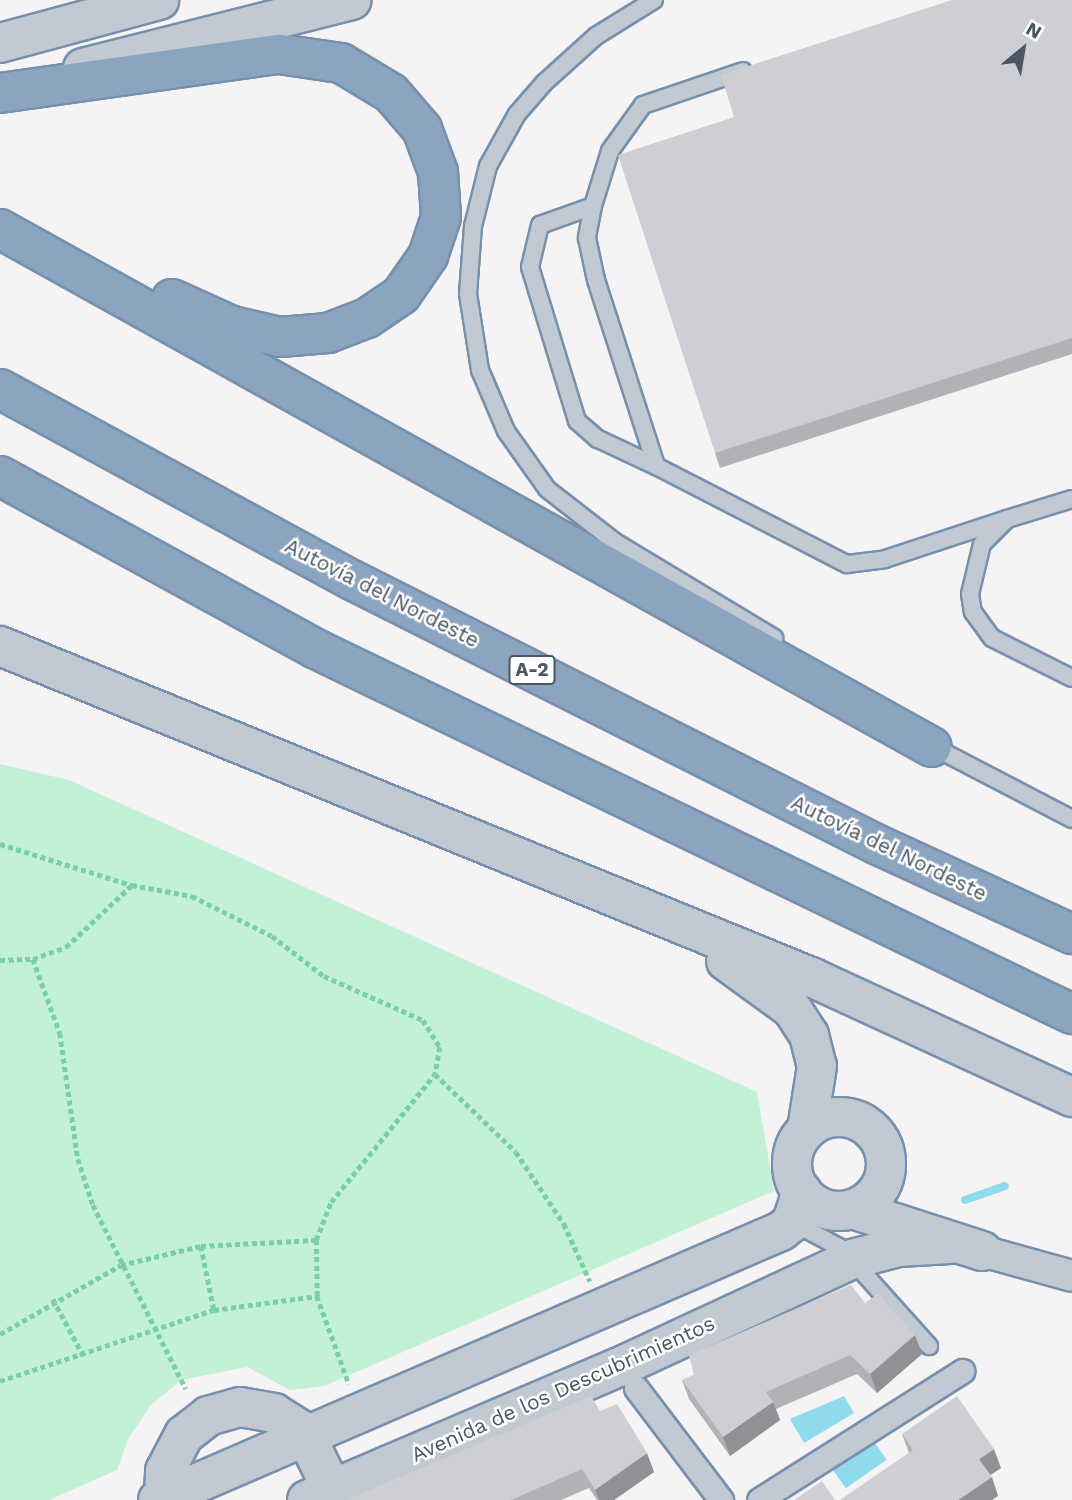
<!DOCTYPE html>
<html>
<head>
<meta charset="utf-8">
<style>
	body { margin:0 }
	#map { position:relative; width:1072px; height:1500px; overflow:hidden; background:#f5f3f3; font-family:"Work Sans",sans-serif }
	div>[style] { position:absolute }
	[style*='--x'] { left:calc(var(--x)*1px); top:calc(var(--y)*1px); width:calc(var(--w)*1px); rotate:calc(var(--a)*1deg) }
	.green>* { inset:0; background:#c3f1d5 }
	.water>* { inset:0; background:#90daee; transform-origin:0 0 }
	.stream>* { height:8px; margin:-4px; padding:0 4px; transform-origin:4px; border-radius:4px; background:#90daee }
	.path>* { height:4.5px; margin-top:-2.25px; transform-origin:0; background:repeating-linear-gradient(90deg,#7ad0a6 0 5px,transparent 0 8.5px) }
	.roads { filter:drop-shadow(2px 0 #7690ad) drop-shadow(-2px 0 #7690ad) drop-shadow(0 2px #7690ad) drop-shadow(0 -2px #7690ad) }
	.service>* { height:16px; margin:-8px; padding:0 8px; transform-origin:8px; border-radius:8px; background:#c1cad2 }
	.pedestrian>* { height:23px; margin:-11.5px; padding:0 11.5px; transform-origin:11.5px; border-radius:11.5px; background:#c1cad2 }
	.minor>* { height:30px; margin:-15px; padding:0 15px; transform-origin:15px; border-radius:15px; background:#c1cad2 }
	.tertiary>* { height:38px; margin:-19px; padding:0 19px; transform-origin:19px; border-radius:19px; background:#c1cad2 }
	.tertiary>.ring { margin:-19px; padding:0; box-sizing:content-box; background:none; border:38px solid #c1cad2; border-radius:50% }
	.motorway>* { height:38px; margin:-19px; padding:0 19px; transform-origin:19px; border-radius:19px; background:#8ba5c1 }
	.wall>* { inset:0; background:#b0b2b7 }
	.shaded-wall>* { inset:0; background:#909195 }
	.building>* { inset:0; background:#cdcfd5 }
	span { translate:-50% -50%; white-space:nowrap; text-align:center; line-height:1.15; -webkit-text-stroke:5px #fff; paint-order:stroke }
	.shield-label span { padding:2px 5px; background:#fff; border:2px solid; border-radius:5px; -webkit-text-stroke-width:0 }
	.shield-label { font-size:19px; color:#4a5661; font-weight:700 }
	.street-label { font-size:21px; color:#4a5661 }
	.north { position:absolute; left:988px; top:14px; width:70px; height:70px; -webkit-text-stroke:5px #fff; paint-order:stroke; rotate:30deg; font-size:19px; font-weight:700; line-height:28px; text-align:center; color:#4a5661 }
	.north::after { content:''; display:block; margin:auto; width:24px; height:32px; background:#4a5661; clip-path:polygon(50% 0,100% 100%,50% 72%,0 100%) }
</style>
</head>
<body>
<div id="map">
	<div class="green">
		<i style="clip-path:polygon(0 764px,69px 780px,757px 1092px,774px 1191px,324px 1386px,290px 1390px,247px 1367px,181px 1380px,151px 1405px,128px 1439px,117px 1470px,49px 1500px,0 1500px)"></i>
	</div>
	<div class="water">
		<i style="clip-path:polygon(844px 1396px,854px 1413px,804px 1443px,790px 1419px)"></i>
		<i style="left:873px;top:1440px;width:24px;height:50px;rotate:55deg"></i>
	</div>
	<div class="stream">
		<i style="--x:965;--y:1200;--w:42;--a:-19.3"></i>
	</div>
	<div class="path">
		<i style="--x:0;--y:844;--w:138;--a:17.3"></i>
		<i style="--x:132;--y:885;--w:61;--a:10.4"></i>
		<i style="--x:192;--y:896;--w:89;--a:26.6"></i>
		<i style="--x:272;--y:936;--w:66;--a:37.6"></i>
		<i style="--x:324;--y:976;--w:108;--a:24"></i>
		<i style="--x:423;--y:1020;--w:32;--a:58"></i>
		<i style="--x:440;--y:1047;--w:27;--a:100"></i>
		<i style="--x:435;--y:1074;--w:112;--a:43.9"></i>
		<i style="--x:516;--y:1152;--w:87;--a:56.3"></i>
		<i style="--x:564;--y:1224;--w:63;--a:65.5"></i>
		<i style="--x:33;--y:959;--w:79;--a:70"></i>
		<i style="--x:60;--y:1033;--w:127;--a:81.9"></i>
		<i style="--x:78;--y:1159;--w:48;--a:71.9"></i>
		<i style="--x:93;--y:1205;--w:206;--a:63.2"></i>
		<i style="--x:0;--y:960;--w:33;--a:-2"></i>
		<i style="--x:33;--y:959;--w:35;--a:-20"></i>
		<i style="--x:66;--y:947;--w:91;--a:-43.2"></i>
		<i style="--x:201;--y:1246;--w:65;--a:78.5"></i>
		<i style="--x:317;--y:1296;--w:56;--a:-91"></i>
		<i style="--x:316;--y:1240;--w:41;--a:-68.5"></i>
		<i style="--x:331;--y:1202;--w:165;--a:-50.9"></i>
		<i style="--x:53;--y:1299;--w:64;--a:61.8"></i>
		<i style="--x:0;--y:1334;--w:139;--a:-29.7"></i>
		<i style="--x:121;--y:1265;--w:82;--a:-13.4"></i>
		<i style="--x:201;--y:1246;--w:115;--a:-3"></i>
		<i style="--x:0;--y:1381;--w:225;--a:-18.4"></i>
		<i style="--x:214;--y:1310;--w:104;--a:-7.7"></i>
		<i style="--x:317;--y:1296;--w:94;--a:70"></i>
	</div>
	<div class="roads">
		<div class="service">
			<i style="--x:654;--y:0;--w:68;--a:148.2"></i>
			<i style="--x:596;--y:36;--w:70;--a:137.9"></i>
			<i style="--x:544;--y:83;--w:41;--a:131.1"></i>
			<i style="--x:517;--y:114;--w:60;--a:119.1"></i>
			<i style="--x:488;--y:166;--w:62;--a:104"></i>
			<i style="--x:473;--y:226;--w:68;--a:94.2"></i>
			<i style="--x:468;--y:294;--w:77;--a:81"></i>
			<i style="--x:480;--y:370;--w:66;--a:66.9"></i>
			<i style="--x:506;--y:431;--w:71;--a:54.7"></i>
			<i style="--x:547;--y:489;--w:86;--a:37.9"></i>
			<i style="--x:615;--y:542;--w:186;--a:31.1"></i>
			<i style="--x:743;--y:71;--w:106;--a:161.2"></i>
			<i style="--x:643;--y:105;--w:57;--a:125.7"></i>
			<i style="--x:610;--y:151;--w:58;--a:107.2"></i>
			<i style="--x:593;--y:206;--w:33;--a:101"></i>
			<i style="--x:587;--y:238;--w:43;--a:77.9"></i>
			<i style="--x:596;--y:280;--w:195;--a:72.1"></i>
			<i style="--x:656;--y:466;--w:215;--a:27.2"></i>
			<i style="--x:847;--y:564;--w:38;--a:-7"></i>
			<i style="--x:885;--y:559;--w:128;--a:-18.2"></i>
			<i style="--x:593;--y:206;--w:56;--a:160.3"></i>
			<i style="--x:540;--y:225;--w:43;--a:103.4"></i>
			<i style="--x:530;--y:267;--w:161;--a:73"></i>
			<i style="--x:577;--y:421;--w:28;--a:41"></i>
			<i style="--x:598;--y:439;--w:64;--a:25"></i>
			<i style="--x:1072;--y:499;--w:68;--a:162.9"></i>
			<i style="--x:1007;--y:519;--w:35;--a:135"></i>
			<i style="--x:982;--y:544;--w:51;--a:103.5"></i>
			<i style="--x:970;--y:594;--w:18;--a:81"></i>
			<i style="--x:973;--y:612;--w:32;--a:54"></i>
			<i style="--x:992;--y:638;--w:89;--a:26.6"></i>
			<i style="--x:930;--y:745;--w:160;--a:27.5"></i>
			<i style="--x:792;--y:1222;--w:55;--a:28"></i>
			<i style="--x:841;--y:1248;--w:132;--a:48.1"></i>
		</div>
		<div class="pedestrian">
			<i style="--x:636;--y:1388;--w:141;--a:52.8"></i>
			<i style="--x:759;--y:1500;--w:241;--a:-32.4"></i>
		</div>
		<div class="minor">
			<i style="--x:982;--y:1251;--w:93;--a:15.5"></i>
		</div>
		<div class="tertiary">
			<i style="--x:0;--y:43;--w:165;--a:-15.1"></i>
			<i style="--x:83;--y:68;--w:277;--a:-14.2"></i>
			<i style="--x:0;--y:646;--w:878;--a:22.21"></i>
			<i style="--x:813;--y:978;--w:285;--a:24.7"></i>
			<i style="--x:726;--y:961;--w:82;--a:36"></i>
			<i style="--x:792;--y:1009;--w:31;--a:57"></i>
			<i style="--x:809;--y:1035;--w:32;--a:76"></i>
			<i style="--x:817;--y:1066;--w:64;--a:99"></i>
			<i class="ring" style="left:792px;top:1117px;width:56px;height:56px"></i>
			<i style="--x:852;--y:1209;--w:137;--a:17.9"></i>
			<i style="--x:158;--y:1500;--w:679;--a:-23.35"></i>
			<i style="--x:781;--y:1231;--w:14;--a:-39"></i>
			<i style="--x:792;--y:1222;--w:32;--a:-72"></i>
			<i style="--x:164;--y:1500;--w:29;--a:-88"></i>
			<i style="--x:165;--y:1471;--w:41;--a:-62.2"></i>
			<i style="--x:184;--y:1435;--w:31;--a:-38"></i>
			<i style="--x:208;--y:1416;--w:33;--a:-16"></i>
			<i style="--x:240;--y:1407;--w:35;--a:10"></i>
			<i style="--x:274;--y:1413;--w:36;--a:32"></i>
			<i style="--x:304;--y:1432;--w:48;--a:64"></i>
			<i style="--x:325;--y:1475;--w:25;--a:90"></i>
			<i style="--x:307;--y:1500;--w:347;--a:-23.1"></i>
			<i style="--x:626;--y:1364;--w:249;--a:-24.9"></i>
			<i style="--x:852;--y:1259;--w:49;--a:-14.3"></i>
			<i style="--x:899;--y:1247;--w:51;--a:-3.4"></i>
		</div>
		<div class="motorway">
			<i style="--x:0;--y:93;--w:282;--a:-8"></i>
			<i style="--x:279;--y:54;--w:63;--a:8.3"></i>
			<i style="--x:341;--y:63;--w:58;--a:31"></i>
			<i style="--x:391;--y:93;--w:48;--a:49.3"></i>
			<i style="--x:422;--y:129;--w:46;--a:69.6"></i>
			<i style="--x:438;--y:172;--w:45;--a:86.2"></i>
			<i style="--x:441;--y:217;--w:41;--a:108.4"></i>
			<i style="--x:428;--y:256;--w:47;--a:124.7"></i>
			<i style="--x:401;--y:295;--w:41;--a:145.9"></i>
			<i style="--x:367;--y:318;--w:42;--a:159"></i>
			<i style="--x:328;--y:333;--w:48;--a:175.2"></i>
			<i style="--x:280;--y:337;--w:49;--a:-167.1"></i>
			<i style="--x:232;--y:326;--w:66;--a:-155.8"></i>
			<i style="--x:0;--y:229;--w:1066;--a:29.07"></i>
			<i style="--x:0;--y:389;--w:400;--a:28.5"></i>
			<i style="--x:352;--y:580;--w:587;--a:26.74"></i>
			<i style="--x:876;--y:844;--w:216;--a:24.7"></i>
			<i style="--x:0;--y:476;--w:360;--a:28.7"></i>
			<i style="--x:316;--y:649;--w:840;--a:25.77"></i>
		</div>
	</div>
	<div class="wall">
		<i style="clip-path:polygon(1072px 0,1072px 354px,720px 468px,715px 453px,734px 117px)"></i>
		<i style="clip-path:polygon(865px 1303px,922px 1354px,877px 1393px,857px 1374px,776px 1409px,780px 1420px,730px 1456px,689px 1399px,682px 1380px)"></i>
		<i style="clip-path:polygon(600px 1411px,654px 1472px,614px 1500px,597px 1500px,589px 1488px,561px 1500px,346px 1500px)"></i>
		<i style="clip-path:polygon(902px 1434px,1001px 1468px,990px 1475px,998px 1496px,909px 1453px)"></i>
	</div>
	<div class="shaded-wall">
		<i style="clip-path:polygon(915px 1335px,922px 1354px,877px 1393px,870px 1374px)"></i>
		<i style="clip-path:polygon(773px 1402px,780px 1420px,730px 1456px,723px 1437px)"></i>
		<i style="clip-path:polygon(994px 1449px,1001px 1468px,986px 1478px,979px 1459px)"></i>
		<i style="clip-path:polygon(647px 1453px,654px 1472px,614px 1500px,599px 1500px,595px 1490px)"></i>
		<i style="clip-path:polygon(992px 1477px,998px 1496px,992px 1500px,958px 1500px)"></i>
	</div>
	<div class="building">
		<i style="clip-path:polygon(952px 0,1072px 0,1072px 338px,715px 453px,618px 155px,734px 117px,721px 75px)"></i>
		<i style="clip-path:polygon(851px 1285px,865px 1303px,878px 1294px,915px 1335px,870px 1374px,850px 1355px,766px 1392px,773px 1402px,723px 1437px,682px 1380px,694px 1375px,689px 1355px)"></i>
		<i style="clip-path:polygon(591px 1396px,600px 1411px,617px 1404px,647px 1453px,595px 1490px,582px 1469px,511px 1500px,346px 1500px)"></i>
		<i style="clip-path:polygon(957px 1396px,994px 1449px,979px 1459px,992px 1477px,958px 1500px,840px 1500px,913px 1450px,902px 1434px)"></i>
		<i style="clip-path:polygon(822px 1481px,835px 1500px,794px 1500px)"></i>
	</div>
	<div class="shield-label">
		<span style="left:532px;top:670px">A-2</span>
	</div>
	<div class="street-label">
		<span style="left:382px;top:593px;rotate:27deg">Autovía del Nordeste</span>
		<span style="left:889px;top:848px;rotate:26deg">Autovía del Nordeste</span>
		<span style="left:563px;top:1389px;rotate:-24deg">Avenida de los Descubrimientos</span>
	</div>
	<div class="north">N</div>
</div>
</body>
</html>
